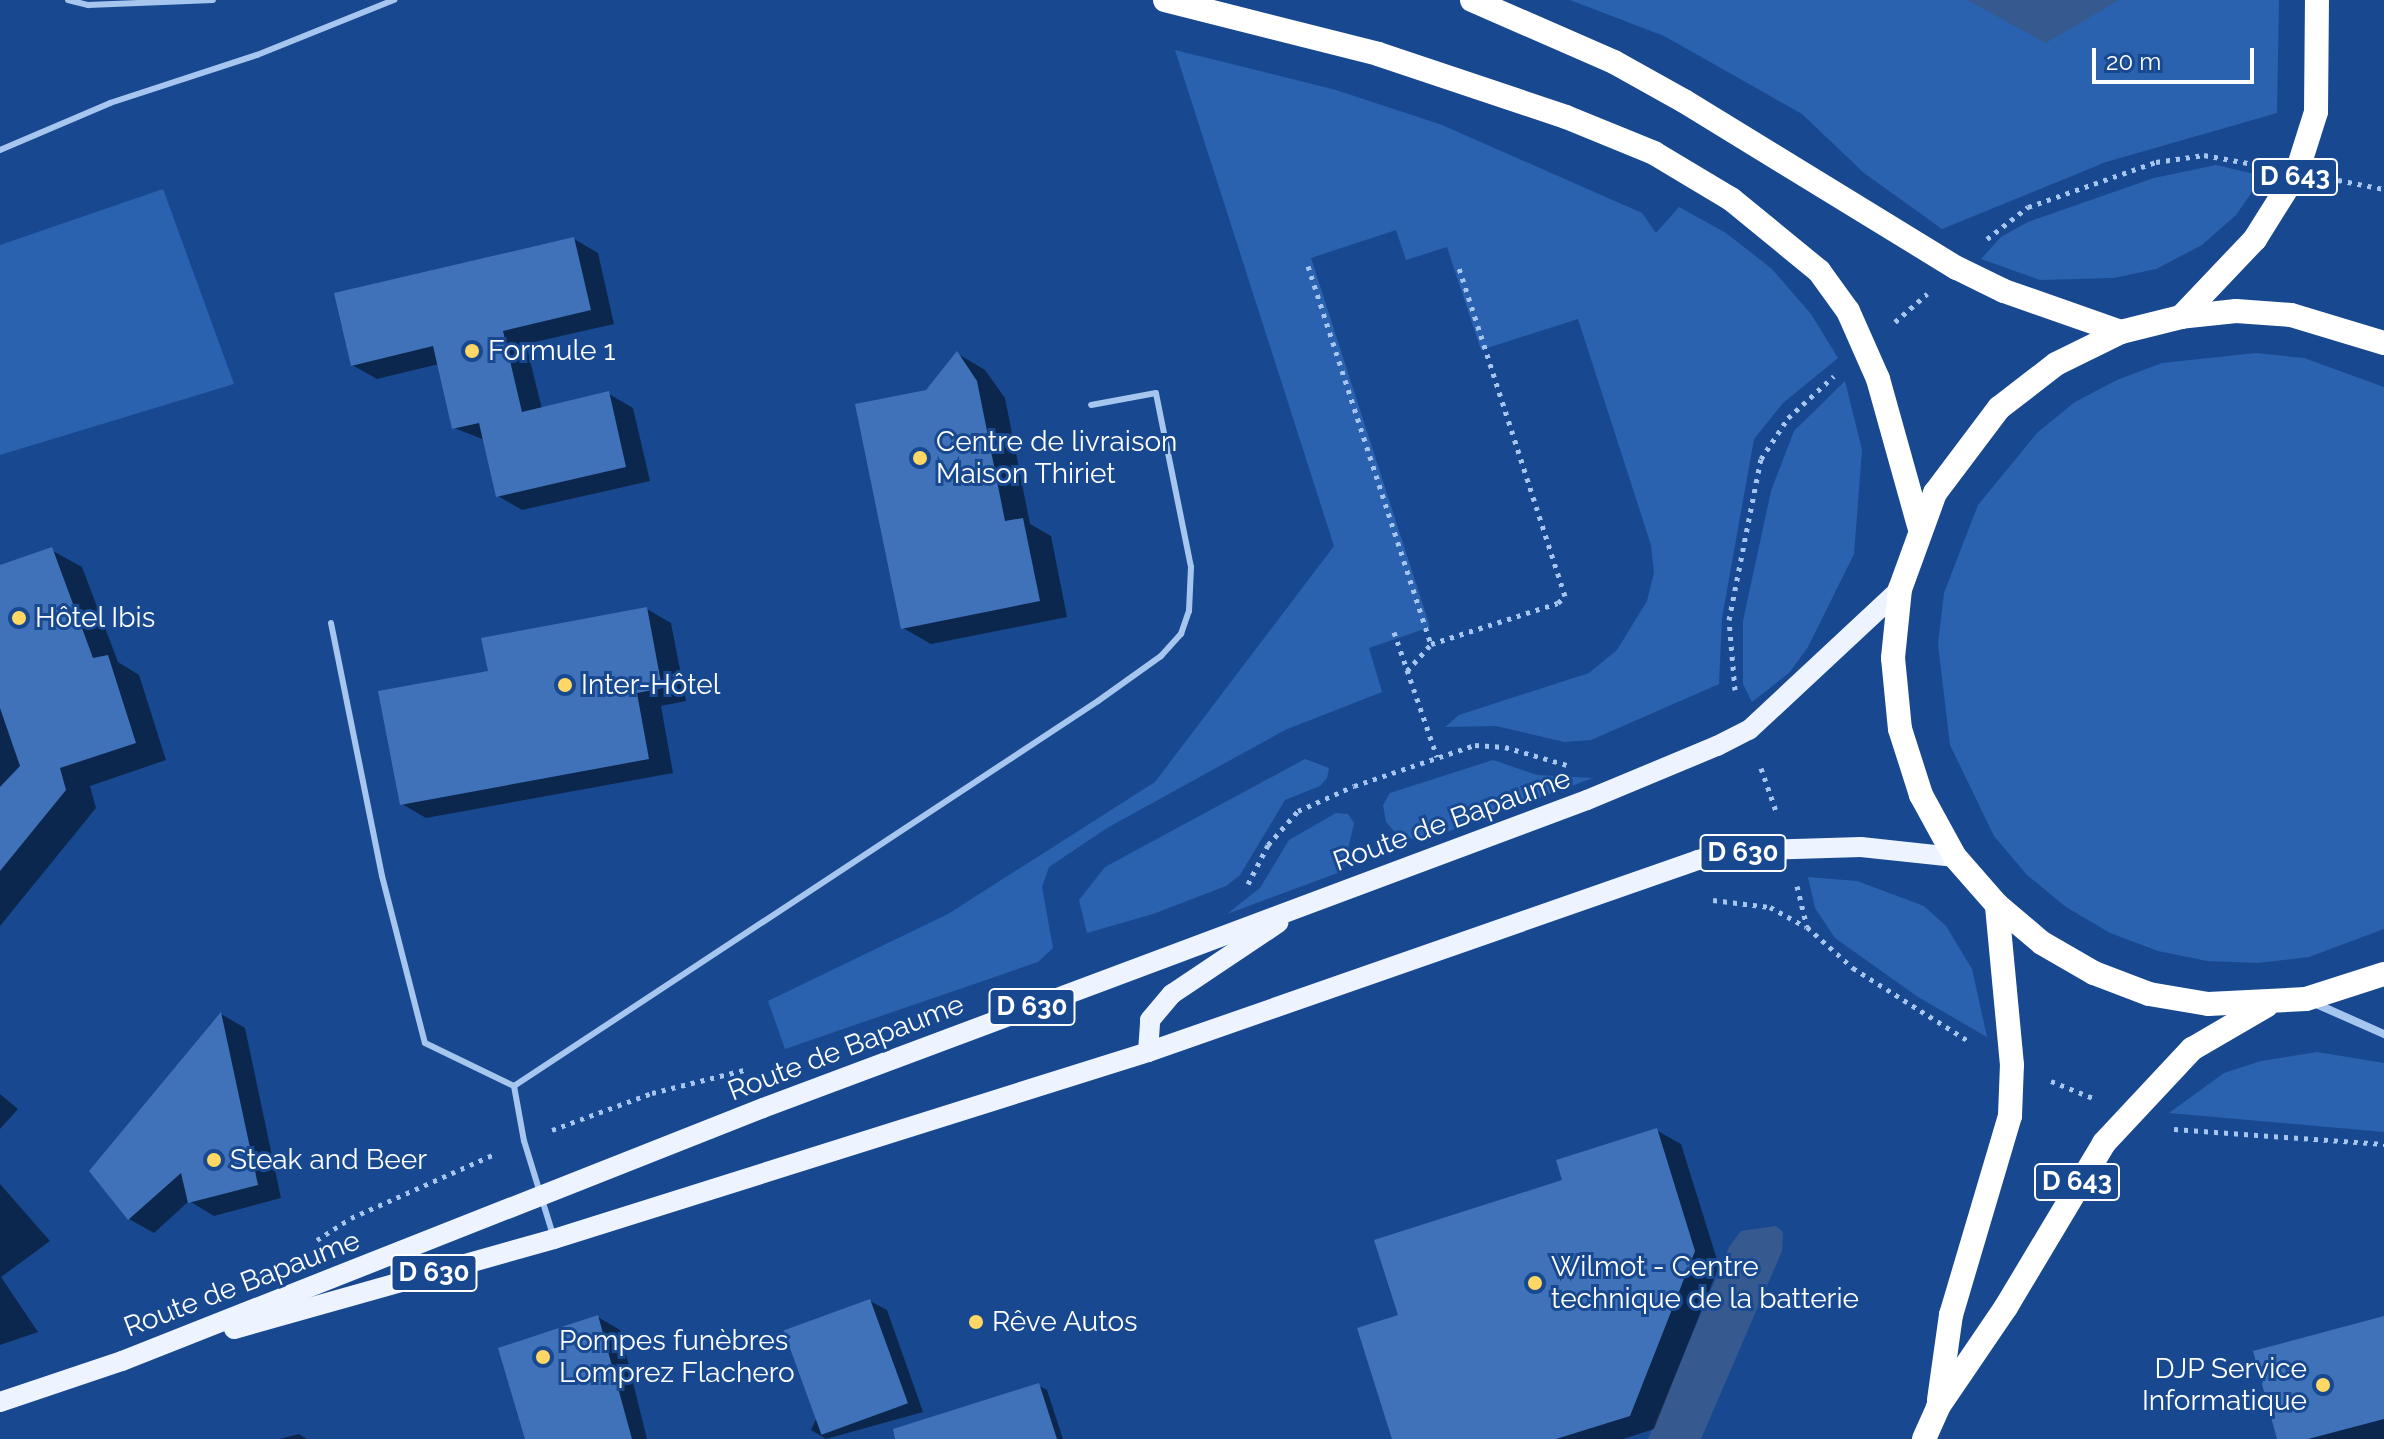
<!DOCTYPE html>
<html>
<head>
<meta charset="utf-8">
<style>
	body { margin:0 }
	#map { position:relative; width:2384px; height:1439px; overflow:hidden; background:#184990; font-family:Raleway,sans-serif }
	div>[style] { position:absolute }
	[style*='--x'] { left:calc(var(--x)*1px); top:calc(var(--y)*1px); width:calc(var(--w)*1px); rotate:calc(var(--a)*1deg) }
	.green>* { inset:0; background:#2a62af }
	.water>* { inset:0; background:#365a8f }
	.shadow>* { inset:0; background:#0007 }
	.building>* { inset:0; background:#4072b9; transform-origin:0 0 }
	.path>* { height:5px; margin-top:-2.5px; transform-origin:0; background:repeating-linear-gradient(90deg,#a6c5ef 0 4px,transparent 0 10px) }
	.lane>* { height:6px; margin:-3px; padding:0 3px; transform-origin:3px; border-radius:3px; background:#a6c5ef }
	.street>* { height:8px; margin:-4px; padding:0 4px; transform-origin:4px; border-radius:4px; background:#a6c5ef }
	.primary>* { height:20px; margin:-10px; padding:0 10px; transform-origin:10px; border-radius:10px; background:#eef4ff }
	.highway>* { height:24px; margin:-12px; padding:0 12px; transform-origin:12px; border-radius:12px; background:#fff }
	.dots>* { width:22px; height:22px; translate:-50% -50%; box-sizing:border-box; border:4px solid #184990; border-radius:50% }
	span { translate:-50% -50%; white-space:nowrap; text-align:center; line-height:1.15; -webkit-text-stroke:6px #184990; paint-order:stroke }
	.shield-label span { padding:2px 6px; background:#184990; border:2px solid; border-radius:6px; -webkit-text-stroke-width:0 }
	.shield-label { font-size:26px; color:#fff; font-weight:700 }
	.poi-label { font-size:28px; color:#fff }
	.left { translate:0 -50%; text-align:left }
	.right { translate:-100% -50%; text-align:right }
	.street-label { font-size:28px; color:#fff }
	.scale { position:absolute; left:2092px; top:48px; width:162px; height:36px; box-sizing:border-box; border:4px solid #fff; border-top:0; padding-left:10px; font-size:24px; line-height:28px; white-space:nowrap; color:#fff; -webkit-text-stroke:6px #184990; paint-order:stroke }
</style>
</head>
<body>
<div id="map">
	<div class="green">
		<i style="clip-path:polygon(1570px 0,2279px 0,2277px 113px,2106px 162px,1942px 229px,1864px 173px,1802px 114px,1664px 36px)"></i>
		<i style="clip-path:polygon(1175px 50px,1336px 90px,1442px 125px,1642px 213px,1656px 233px,1679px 207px,1726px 233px,1772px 269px,1811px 314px,1838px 358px,1783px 403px,1754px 439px,1722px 618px,1719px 684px,1591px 740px,1564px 742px,1496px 726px,1445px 727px,1459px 715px,1589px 673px,1617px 650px,1647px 601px,1654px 573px,1651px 545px,1578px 319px,1481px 350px,1447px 247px,1406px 260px,1396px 230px,1311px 258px,1430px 627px,1369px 648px,1382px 692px,1285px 730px,1107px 828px,1049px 867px,1042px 887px,1053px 948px,1038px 962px,785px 1049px,768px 1001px,948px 914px,1155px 782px,1334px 546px)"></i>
		<i style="clip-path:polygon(2216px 165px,2263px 176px,2236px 215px,2202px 245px,2156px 269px,2114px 278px,2040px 280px,1981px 259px,2001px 237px,2028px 222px,2154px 178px)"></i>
		<i style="clip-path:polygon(163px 189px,234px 384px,0 455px,0 245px)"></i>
		<i style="clip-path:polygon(2256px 353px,2304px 358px,2384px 387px,2384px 929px,2309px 957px,2258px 963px,2207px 961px,2158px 951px,2110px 933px,2066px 907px,2027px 875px,1994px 836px,1950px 745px,1938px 644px,1944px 593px,1978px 505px,2038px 432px,2075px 402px,2117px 380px,2162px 363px)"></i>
		<i style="clip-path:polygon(1845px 381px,1862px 450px,1854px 554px,1808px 647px,1789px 673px,1752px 702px,1743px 684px,1743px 621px,1771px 491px,1794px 431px)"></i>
		<i style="clip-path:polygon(1305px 759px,1329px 768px,1327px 778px,1320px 786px,1285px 800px,1240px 875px,1226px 886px,1153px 914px,1087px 933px,1079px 900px,1105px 867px)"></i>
		<i style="clip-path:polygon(1493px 760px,1537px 775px,1593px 778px,1420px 842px,1394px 831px,1386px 822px,1383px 805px,1390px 793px)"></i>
		<i style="clip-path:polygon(1336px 813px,1348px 814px,1354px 823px,1343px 871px,1227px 914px,1260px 888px,1289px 840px)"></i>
		<i style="clip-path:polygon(1808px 877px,1857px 881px,1924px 906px,1946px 926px,1972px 969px,1987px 1037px,1918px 997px,1835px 938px,1815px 908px)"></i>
		<i style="clip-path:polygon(2317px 1052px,2384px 1063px,2384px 1132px,2169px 1113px,2224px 1073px,2261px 1061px)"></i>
	</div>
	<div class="water">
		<i style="clip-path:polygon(1967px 0,2119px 0,2046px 43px)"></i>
		<i style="clip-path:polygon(1776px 1226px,1783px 1232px,1782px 1251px,1701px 1439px,1648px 1439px,1729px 1247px,1741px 1231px)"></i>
	</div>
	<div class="shadow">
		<i style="clip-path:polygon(574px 239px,598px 253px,614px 324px,526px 344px,542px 409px,609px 394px,633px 408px,650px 481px,522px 510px,498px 496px,485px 440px,454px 428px,439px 364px,377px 379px,352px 365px)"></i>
		<i style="clip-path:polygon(958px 354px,985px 370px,1005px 398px,1030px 524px,1051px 536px,1067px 617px,931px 644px,903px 628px,927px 392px)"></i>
		<i style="clip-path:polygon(51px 550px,82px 567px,118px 662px,139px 675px,166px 760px,90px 786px,96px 808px,0 926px,0 567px)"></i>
		<i style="clip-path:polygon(647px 609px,671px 623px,686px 701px,661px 706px,673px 773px,426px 818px,402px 804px,490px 672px)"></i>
		<i style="clip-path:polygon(221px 1014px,245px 1028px,281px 1198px,214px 1216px,189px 1201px,154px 1233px,129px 1219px)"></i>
		<i style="clip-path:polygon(0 1094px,18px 1109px,0 1129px)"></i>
		<i style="clip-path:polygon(1656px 1130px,1681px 1144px,1719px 1266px,1654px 1429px,1623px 1439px,1394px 1439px,1400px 1316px)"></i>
		<i style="clip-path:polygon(0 1184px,50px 1241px,1px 1277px,38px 1332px,0 1345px)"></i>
		<i style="clip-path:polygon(870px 1301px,887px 1310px,923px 1412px,826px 1439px,811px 1430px)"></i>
		<i style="clip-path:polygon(598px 1317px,620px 1330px,647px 1439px,527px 1439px)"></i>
		<i style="clip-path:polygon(2384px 1318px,2384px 1439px,2279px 1439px)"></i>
		<i style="clip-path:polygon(1039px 1386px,1047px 1390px,1063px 1439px,936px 1439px)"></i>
		<i style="clip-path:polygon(299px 1434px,307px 1439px,279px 1439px)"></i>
	</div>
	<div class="building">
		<i style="clip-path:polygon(574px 237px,591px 310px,503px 331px,522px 412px,609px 391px,626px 467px,496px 497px,479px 423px,452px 429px,433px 346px,351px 366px,334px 293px)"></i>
		<i style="clip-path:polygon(957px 351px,977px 381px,1005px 521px,1023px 518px,1040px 601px,901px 629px,855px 404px,926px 390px)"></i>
		<i style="clip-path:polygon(52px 547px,93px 658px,108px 655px,136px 743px,60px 768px,66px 790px,0 871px,0 787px,20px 766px,0 708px,0 565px)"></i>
		<i style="clip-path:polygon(647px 607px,662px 688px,637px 693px,649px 759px,400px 805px,378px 691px,488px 671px,481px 638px)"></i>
		<i style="clip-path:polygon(221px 1012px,258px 1185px,188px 1203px,181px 1173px,128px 1220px,89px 1171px)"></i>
		<i style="clip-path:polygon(1657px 1128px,1695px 1251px,1630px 1416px,1556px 1439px,1392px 1439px,1357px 1328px,1398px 1315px,1374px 1240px,1562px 1180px,1556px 1160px)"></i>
		<i style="left:870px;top:1299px;width:111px;height:92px;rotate:70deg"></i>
		<i style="clip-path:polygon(598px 1315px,632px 1439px,525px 1439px,498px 1348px)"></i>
		<i style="clip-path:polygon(2384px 1316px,2384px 1419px,2308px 1439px,2277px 1439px,2253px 1351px)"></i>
		<i style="clip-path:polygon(1039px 1383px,1057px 1439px,895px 1439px,893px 1429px)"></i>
	</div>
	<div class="path">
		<i style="--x:2338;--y:180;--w:47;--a:11.1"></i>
		<i style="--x:1987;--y:239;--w:52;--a:-38"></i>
		<i style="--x:2028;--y:207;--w:136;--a:-19.4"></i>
		<i style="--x:2156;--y:162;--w:49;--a:-8.3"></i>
		<i style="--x:2204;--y:155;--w:50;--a:10.4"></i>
		<i style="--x:1308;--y:266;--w:398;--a:72"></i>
		<i style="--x:1895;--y:322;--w:43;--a:-41.2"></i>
		<i style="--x:1394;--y:632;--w:132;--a:71"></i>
		<i style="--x:1407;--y:671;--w:36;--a:-48"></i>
		<i style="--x:1431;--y:644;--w:133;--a:-17.9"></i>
		<i style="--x:1558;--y:603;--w:10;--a:-45"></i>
		<i style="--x:1565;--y:596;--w:349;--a:-107.9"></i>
		<i style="--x:1735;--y:690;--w:70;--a:-94.9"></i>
		<i style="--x:1729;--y:620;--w:164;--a:-78.8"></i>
		<i style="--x:1761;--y:459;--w:49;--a:-56.6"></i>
		<i style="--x:1788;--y:418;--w:62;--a:-42.4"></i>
		<i style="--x:1761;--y:768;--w:46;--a:70.8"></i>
		<i style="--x:1248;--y:884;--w:44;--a:-62.9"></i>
		<i style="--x:1268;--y:845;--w:45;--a:-48.6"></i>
		<i style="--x:1298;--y:811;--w:61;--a:-24.1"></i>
		<i style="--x:1354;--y:786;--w:128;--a:-18.7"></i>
		<i style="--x:1475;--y:745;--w:30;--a:4"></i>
		<i style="--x:1505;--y:747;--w:65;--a:16.2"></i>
		<i style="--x:1797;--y:886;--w:42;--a:76.3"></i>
		<i style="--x:1807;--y:927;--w:62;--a:41.7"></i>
		<i style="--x:1853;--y:968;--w:138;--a:32.3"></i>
		<i style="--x:1713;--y:900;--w:57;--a:7"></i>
		<i style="--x:1770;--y:907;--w:41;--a:29.1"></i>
		<i style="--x:2051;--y:1081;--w:45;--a:22"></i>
		<i style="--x:2174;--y:1129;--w:211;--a:4.1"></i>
		<i style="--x:552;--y:1130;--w:107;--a:-20.3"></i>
		<i style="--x:652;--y:1093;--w:99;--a:-14"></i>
		<i style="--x:317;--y:1240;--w:40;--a:-32.9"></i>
		<i style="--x:351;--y:1218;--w:158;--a:-24"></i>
	</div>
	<div class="lane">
		<i style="--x:68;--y:0;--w:21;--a:14"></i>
		<i style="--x:88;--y:5;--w:125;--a:-2.3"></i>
		<i style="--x:0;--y:150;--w:120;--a:-23.1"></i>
		<i style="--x:110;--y:103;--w:155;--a:-18.1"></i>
		<i style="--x:257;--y:55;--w:148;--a:-21.9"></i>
		<i style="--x:331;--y:623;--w:258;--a:78.6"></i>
		<i style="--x:382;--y:876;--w:172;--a:75.6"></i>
		<i style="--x:425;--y:1043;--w:99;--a:25.8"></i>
		<i style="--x:553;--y:1235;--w:98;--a:-107.1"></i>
		<i style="--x:524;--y:1141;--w:56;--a:-100.3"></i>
		<i style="--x:514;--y:1086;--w:699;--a:-33.39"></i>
		<i style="--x:1098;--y:701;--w:77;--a:-35.5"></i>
		<i style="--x:1161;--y:656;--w:30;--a:-48"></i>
		<i style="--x:1181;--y:634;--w:24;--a:-71"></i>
		<i style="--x:1189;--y:611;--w:44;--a:-87.4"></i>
		<i style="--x:1191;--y:567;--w:177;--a:-101.4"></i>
		<i style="--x:1156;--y:393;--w:66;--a:169.5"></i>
	</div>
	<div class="street">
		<i style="--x:2314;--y:1003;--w:77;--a:23.9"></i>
	</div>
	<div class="primary">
		<i style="--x:1148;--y:1052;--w:32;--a:-86"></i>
		<i style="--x:1150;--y:1020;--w:34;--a:-50"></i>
		<i style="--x:1172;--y:994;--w:128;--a:-33.8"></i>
		<i style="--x:234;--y:1329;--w:332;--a:-15.7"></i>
		<i style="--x:554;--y:1239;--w:623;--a:-17.47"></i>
		<i style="--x:1148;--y:1052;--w:583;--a:-19.24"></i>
		<i style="--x:1698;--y:860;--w:65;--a:-8.9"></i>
		<i style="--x:1762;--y:850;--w:99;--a:-1.7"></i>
		<i style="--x:1861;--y:847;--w:95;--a:6.1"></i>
		<i style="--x:0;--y:1402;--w:129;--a:-18.6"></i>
		<i style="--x:122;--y:1361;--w:689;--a:-21.54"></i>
		<i style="--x:763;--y:1108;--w:880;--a:-20.5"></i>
		<i style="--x:1587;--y:800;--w:141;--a:-22.6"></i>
		<i style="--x:1717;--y:746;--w:36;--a:-27"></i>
		<i style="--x:1749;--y:730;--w:207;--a:-43"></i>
	</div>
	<div class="highway">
		<i style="--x:1165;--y:0;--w:220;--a:14.2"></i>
		<i style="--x:1378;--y:54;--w:198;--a:18.5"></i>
		<i style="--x:1566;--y:117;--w:95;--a:22.2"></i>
		<i style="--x:1654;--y:153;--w:90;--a:30.9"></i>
		<i style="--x:1731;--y:199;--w:114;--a:39.3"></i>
		<i style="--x:1819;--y:271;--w:49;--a:54.1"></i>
		<i style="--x:1848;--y:311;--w:74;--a:66.2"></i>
		<i style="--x:1878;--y:379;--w:153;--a:74.4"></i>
		<i style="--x:1472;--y:0;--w:155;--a:23.6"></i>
		<i style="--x:1614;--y:62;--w:80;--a:29.1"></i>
		<i style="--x:1684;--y:101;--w:320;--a:31.5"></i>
		<i style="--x:1957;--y:268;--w:52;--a:26.1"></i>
		<i style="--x:2004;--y:291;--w:124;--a:19.3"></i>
		<i style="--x:2181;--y:317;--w:108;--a:-46.5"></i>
		<i style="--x:2255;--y:239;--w:79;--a:-57.9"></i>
		<i style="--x:2297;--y:172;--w:63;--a:-72.4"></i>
		<i style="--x:2316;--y:112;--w:112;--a:-89.5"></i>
		<i style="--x:2384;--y:343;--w:97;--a:-163.2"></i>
		<i style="--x:2291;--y:315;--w:55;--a:-175.8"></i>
		<i style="--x:2236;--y:311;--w:55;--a:173.8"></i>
		<i style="--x:2181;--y:317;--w:62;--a:166"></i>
		<i style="--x:2121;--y:332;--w:72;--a:153.8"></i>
		<i style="--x:2056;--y:364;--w:72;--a:142.3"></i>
		<i style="--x:1999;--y:408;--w:106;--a:127"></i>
		<i style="--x:1935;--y:493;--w:102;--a:110"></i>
		<i style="--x:1900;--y:589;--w:69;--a:95.8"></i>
		<i style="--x:1893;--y:658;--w:71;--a:84.4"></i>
		<i style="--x:1900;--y:729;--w:69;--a:72.3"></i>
		<i style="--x:1921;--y:795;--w:71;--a:61.3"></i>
		<i style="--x:1955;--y:857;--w:64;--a:48.8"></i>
		<i style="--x:1997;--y:905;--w:59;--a:40.2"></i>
		<i style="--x:2042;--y:943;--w:60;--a:30"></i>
		<i style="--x:2094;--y:973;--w:59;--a:20.9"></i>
		<i style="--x:2149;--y:994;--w:60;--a:9.6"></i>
		<i style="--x:2208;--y:1004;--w:98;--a:-2.9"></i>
		<i style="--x:2306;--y:999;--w:82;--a:-17.8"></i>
		<i style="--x:1939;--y:1400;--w:86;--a:-82"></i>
		<i style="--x:1951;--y:1315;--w:208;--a:-73.5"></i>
		<i style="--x:2010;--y:1116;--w:51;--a:-87.8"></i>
		<i style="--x:2012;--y:1065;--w:161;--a:-95.4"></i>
		<i style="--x:1924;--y:1439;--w:35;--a:-66"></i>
		<i style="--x:1938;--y:1407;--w:121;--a:-55.8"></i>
		<i style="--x:2006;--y:1307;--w:191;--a:-59.1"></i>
		<i style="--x:2104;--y:1143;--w:129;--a:-46.9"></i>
		<i style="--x:2192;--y:1049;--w:86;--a:-30.2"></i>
	</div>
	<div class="dots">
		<i style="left:472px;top:351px;background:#ffd764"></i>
		<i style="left:920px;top:458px;background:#ffd764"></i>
		<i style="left:19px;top:618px;background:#ffd764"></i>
		<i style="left:565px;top:685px;background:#ffd764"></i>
		<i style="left:214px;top:1160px;background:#ffd764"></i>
		<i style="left:1535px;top:1283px;background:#ffd764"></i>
		<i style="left:976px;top:1322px;background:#ffd764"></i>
		<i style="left:543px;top:1357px;background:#ffd764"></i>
		<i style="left:2323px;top:1385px;background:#ffd764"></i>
	</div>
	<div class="shield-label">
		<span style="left:2295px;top:177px">D 643</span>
		<span style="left:1743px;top:853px">D 630</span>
		<span style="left:1032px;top:1007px">D 630</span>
		<span style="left:2077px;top:1182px">D 643</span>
		<span style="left:434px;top:1273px">D 630</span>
	</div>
	<div class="poi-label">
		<span class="left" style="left:488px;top:351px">Formule 1</span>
		<span class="left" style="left:936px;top:458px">Centre de livraison<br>Maison Thiriet</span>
		<span class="left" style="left:35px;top:618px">Hôtel Ibis</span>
		<span class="left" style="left:581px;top:685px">Inter-Hôtel</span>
		<span class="left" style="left:230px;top:1160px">Steak and Beer</span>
		<span class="left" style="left:1551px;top:1283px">Wilmot - Centre<br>technique de la batterie</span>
		<span class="left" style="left:992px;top:1322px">Rêve Autos</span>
		<span class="left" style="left:559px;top:1357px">Pompes funèbres<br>Lomprez Flachero</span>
		<span class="right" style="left:2307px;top:1385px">DJP Service<br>Informatique</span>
	</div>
	<div class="street-label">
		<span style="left:1452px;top:820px;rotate:-20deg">Route de Bapaume</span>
		<span style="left:846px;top:1048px;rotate:-21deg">Route de Bapaume</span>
		<span style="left:242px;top:1284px;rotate:-21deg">Route de Bapaume</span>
	</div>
	<div class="scale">20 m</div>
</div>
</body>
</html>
